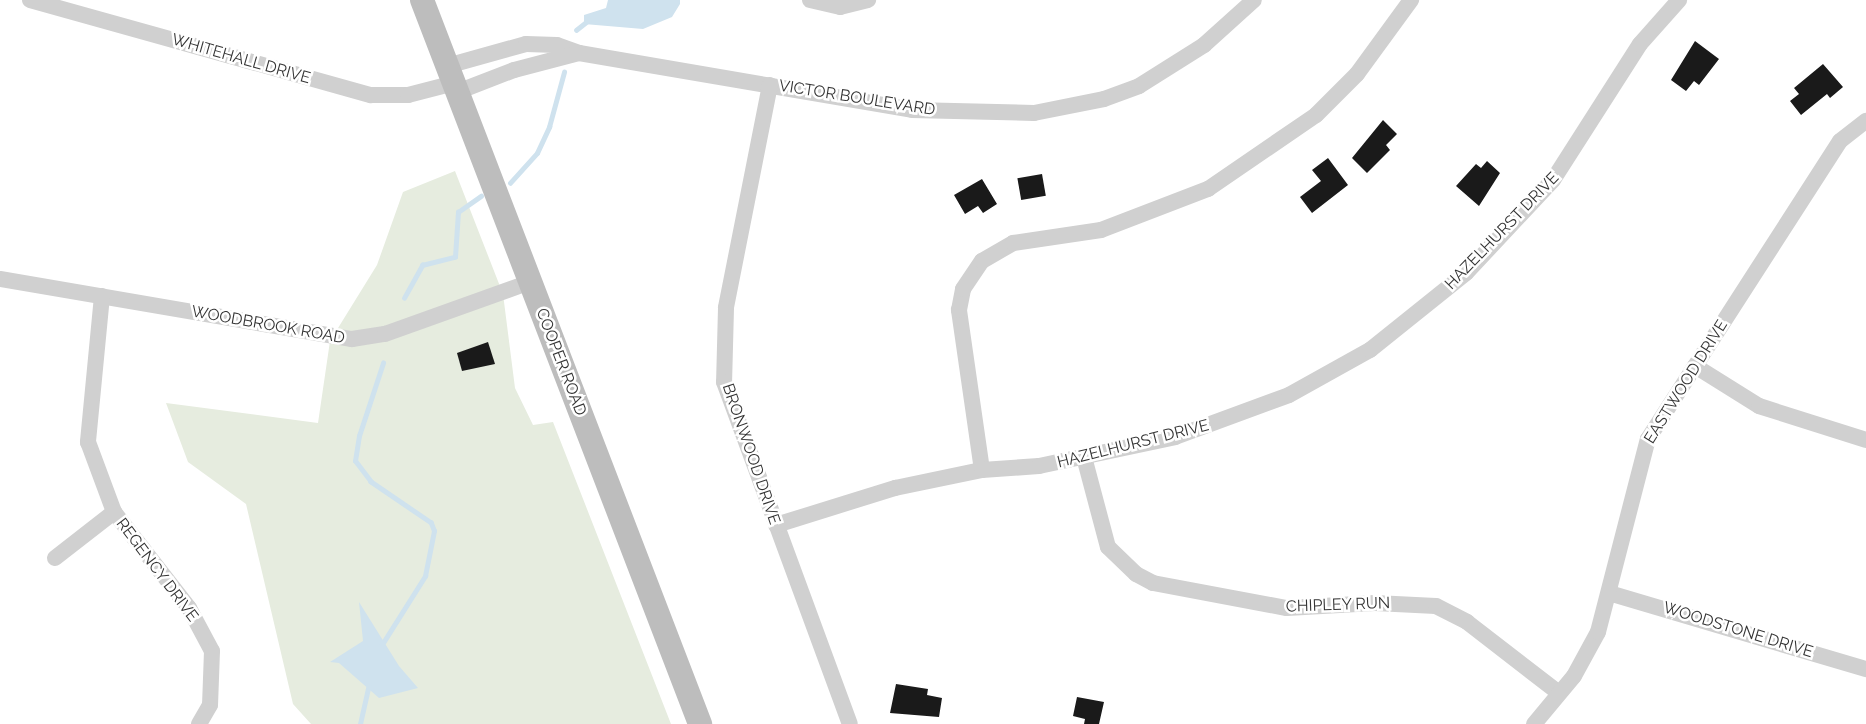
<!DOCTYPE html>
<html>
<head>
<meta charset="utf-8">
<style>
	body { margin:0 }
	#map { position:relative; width:1866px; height:724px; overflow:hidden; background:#fff; font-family:Raleway,sans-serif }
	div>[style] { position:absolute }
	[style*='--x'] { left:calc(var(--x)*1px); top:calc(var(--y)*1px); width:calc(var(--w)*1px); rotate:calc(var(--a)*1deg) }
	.green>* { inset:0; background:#e6ecdf }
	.water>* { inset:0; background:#cfe2ee }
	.stream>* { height:4.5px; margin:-2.25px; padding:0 2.25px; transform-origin:2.25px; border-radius:2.25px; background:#cfe2ee }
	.building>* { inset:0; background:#1a1a1a; transform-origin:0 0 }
	.street>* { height:16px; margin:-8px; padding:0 8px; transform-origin:8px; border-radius:8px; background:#d0d0d0 }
	.secondary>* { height:24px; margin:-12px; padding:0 12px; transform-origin:12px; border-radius:12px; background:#bdbdbd }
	span { translate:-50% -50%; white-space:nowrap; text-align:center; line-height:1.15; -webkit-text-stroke:5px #fff; paint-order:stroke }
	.street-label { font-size:16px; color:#333 }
</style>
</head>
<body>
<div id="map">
	<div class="green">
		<i style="clip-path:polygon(455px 171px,503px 294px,515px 388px,533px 425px,553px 422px,671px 724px,311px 724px,293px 704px,246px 504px,188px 462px,166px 403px,318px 423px,330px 341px,377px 265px,403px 192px)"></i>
	</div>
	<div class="water">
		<i style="clip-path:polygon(608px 0,680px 0,680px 4px,672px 17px,643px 29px,584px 24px,584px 15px,606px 8px)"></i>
		<i style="clip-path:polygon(359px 602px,399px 666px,418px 688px,379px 698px,339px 663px,330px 662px,363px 641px)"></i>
	</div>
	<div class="stream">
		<i style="--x:576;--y:30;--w:16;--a:-38"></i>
		<i style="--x:510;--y:183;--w:40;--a:-48"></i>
		<i style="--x:537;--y:153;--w:29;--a:-65"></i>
		<i style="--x:549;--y:127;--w:57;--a:-74.7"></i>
		<i style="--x:404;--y:298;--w:38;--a:-61"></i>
		<i style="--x:422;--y:265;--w:34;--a:-14"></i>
		<i style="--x:455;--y:257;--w:45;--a:-86.2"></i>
		<i style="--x:458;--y:212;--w:28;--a:-35"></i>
		<i style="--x:381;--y:646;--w:83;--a:-57.8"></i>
		<i style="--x:425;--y:576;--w:46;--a:-78.7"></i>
		<i style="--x:434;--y:531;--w:9;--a:-111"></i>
		<i style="--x:431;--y:523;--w:73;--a:-145.7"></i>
		<i style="--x:371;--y:482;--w:26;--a:-127"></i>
		<i style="--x:355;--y:461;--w:25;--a:-81"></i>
		<i style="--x:359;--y:436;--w:77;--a:-71.8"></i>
		<i style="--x:360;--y:724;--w:41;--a:-77.3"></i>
	</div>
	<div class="building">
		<i style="clip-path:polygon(1695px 41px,1719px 59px,1699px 85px,1694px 81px,1686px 91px,1671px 80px)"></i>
		<i style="clip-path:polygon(1823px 64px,1843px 87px,1830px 98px,1827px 94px,1801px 115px,1790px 101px,1799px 94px,1794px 88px)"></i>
		<i style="clip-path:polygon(1383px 120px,1397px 134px,1386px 145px,1390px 150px,1367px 173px,1352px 158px)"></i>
		<i style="clip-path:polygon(1328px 158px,1348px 185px,1312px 213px,1300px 197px,1321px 181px,1312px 170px)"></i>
		<i style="clip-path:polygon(1487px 161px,1500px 173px,1479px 206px,1456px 186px,1476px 164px,1481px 168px)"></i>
		<i style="left:1042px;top:174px;width:22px;height:25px;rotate:80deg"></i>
		<i style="clip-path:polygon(982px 179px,997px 204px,983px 213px,978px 206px,965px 214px,954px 195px)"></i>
		<i style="clip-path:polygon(488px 342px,495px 364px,462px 371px,457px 353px)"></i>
		<i style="clip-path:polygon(896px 684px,928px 689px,927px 695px,942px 698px,939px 717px,890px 713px)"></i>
		<i style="clip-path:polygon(1077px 697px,1104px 702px,1099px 724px,1084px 724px,1085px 719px,1073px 716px)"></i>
	</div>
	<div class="street">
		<i style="--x:30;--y:0;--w:354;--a:15.6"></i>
		<i style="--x:371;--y:95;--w:37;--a:0"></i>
		<i style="--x:408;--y:95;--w:48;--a:-14.6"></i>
		<i style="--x:810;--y:0;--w:31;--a:13"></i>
		<i style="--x:840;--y:7;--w:29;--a:-14"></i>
		<i style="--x:579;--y:53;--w:338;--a:9.7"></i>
		<i style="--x:912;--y:110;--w:122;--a:1.4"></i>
		<i style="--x:1034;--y:113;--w:71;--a:-11.3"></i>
		<i style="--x:1104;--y:99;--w:37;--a:-20"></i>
		<i style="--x:1139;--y:86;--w:77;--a:-32.2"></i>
		<i style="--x:1204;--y:45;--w:67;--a:-42"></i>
		<i style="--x:447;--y:66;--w:82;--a:-15.6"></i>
		<i style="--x:526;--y:44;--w:31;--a:2"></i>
		<i style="--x:557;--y:45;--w:23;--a:20"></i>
		<i style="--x:579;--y:53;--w:67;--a:165.3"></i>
		<i style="--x:514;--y:70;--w:61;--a:158.9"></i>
		<i style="--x:770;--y:85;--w:227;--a:101.2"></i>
		<i style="--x:726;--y:308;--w:74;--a:91.5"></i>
		<i style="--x:724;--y:382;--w:364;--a:69.8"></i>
		<i style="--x:0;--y:279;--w:357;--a:9.7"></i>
		<i style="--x:352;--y:339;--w:33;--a:-9"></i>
		<i style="--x:385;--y:334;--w:154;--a:-19.7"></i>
		<i style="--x:102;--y:296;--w:147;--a:95.5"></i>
		<i style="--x:88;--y:442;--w:75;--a:69.6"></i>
		<i style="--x:114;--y:512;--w:122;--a:52"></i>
		<i style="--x:189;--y:608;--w:49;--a:61.9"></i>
		<i style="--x:212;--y:651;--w:54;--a:92.1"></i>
		<i style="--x:210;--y:705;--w:22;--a:120"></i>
		<i style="--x:1695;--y:366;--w:75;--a:32"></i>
		<i style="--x:1759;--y:406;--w:112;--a:17.6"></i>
		<i style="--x:1084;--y:457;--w:93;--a:75.1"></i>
		<i style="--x:1108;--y:547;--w:39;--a:44"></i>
		<i style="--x:1136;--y:574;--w:19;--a:28"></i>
		<i style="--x:1153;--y:583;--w:136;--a:10.6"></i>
		<i style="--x:1287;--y:608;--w:88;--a:-3.3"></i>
		<i style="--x:1375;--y:603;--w:61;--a:2.8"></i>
		<i style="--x:1436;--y:606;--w:35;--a:27"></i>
		<i style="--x:1467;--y:622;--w:116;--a:37.7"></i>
		<i style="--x:982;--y:470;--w:162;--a:-98.2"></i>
		<i style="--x:959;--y:310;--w:21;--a:-79"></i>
		<i style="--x:963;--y:289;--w:34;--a:-56"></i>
		<i style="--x:982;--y:261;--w:36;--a:-30"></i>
		<i style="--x:1013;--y:243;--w:89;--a:-8.4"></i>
		<i style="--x:1101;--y:230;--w:115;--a:-21"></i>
		<i style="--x:1208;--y:189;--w:131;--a:-34.4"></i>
		<i style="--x:1316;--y:115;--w:58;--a:-45"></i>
		<i style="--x:1357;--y:74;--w:92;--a:-53.9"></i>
		<i style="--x:776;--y:525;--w:125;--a:-17.3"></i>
		<i style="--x:895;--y:488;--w:89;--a:-11.7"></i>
		<i style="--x:982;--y:470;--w:57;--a:-4"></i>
		<i style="--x:1039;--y:466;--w:139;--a:-12"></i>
		<i style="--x:1175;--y:437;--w:121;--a:-20.2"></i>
		<i style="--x:1289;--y:395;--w:93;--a:-29.1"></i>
		<i style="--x:1370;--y:350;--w:123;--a:-38.7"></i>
		<i style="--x:1466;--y:273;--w:127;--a:-46.9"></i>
		<i style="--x:1553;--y:180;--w:161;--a:-57.4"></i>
		<i style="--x:1640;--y:44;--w:59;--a:-48.4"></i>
		<i style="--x:55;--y:558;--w:75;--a:-37.9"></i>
		<i style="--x:1609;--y:593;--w:268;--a:16.5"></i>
		<i style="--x:1534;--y:724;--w:62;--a:-50.2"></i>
		<i style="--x:1574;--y:676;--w:50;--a:-61.4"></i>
		<i style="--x:1598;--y:632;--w:199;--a:-75.5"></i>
		<i style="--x:1648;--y:439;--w:354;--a:-57.2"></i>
		<i style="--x:1840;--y:141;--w:33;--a:-38"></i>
	</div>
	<div class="secondary">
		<i style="--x:422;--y:0;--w:776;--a:68.99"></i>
	</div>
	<div class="street-label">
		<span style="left:241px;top:59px;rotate:16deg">WHITEHALL DRIVE</span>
		<span style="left:857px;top:98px;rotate:9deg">VICTOR BOULEVARD</span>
		<span style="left:1502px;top:231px;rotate:-46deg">HAZELHURST DRIVE</span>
		<span style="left:268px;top:325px;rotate:10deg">WOODBROOK ROAD</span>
		<span style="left:561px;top:362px;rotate:69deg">COOPER ROAD</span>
		<span style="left:1686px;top:382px;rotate:-58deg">EASTWOOD DRIVE</span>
		<span style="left:1133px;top:444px;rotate:-14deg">HAZELHURST DRIVE</span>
		<span style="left:751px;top:454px;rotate:71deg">BRONWOOD DRIVE</span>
		<span style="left:157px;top:570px;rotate:53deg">REGENCY DRIVE</span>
		<span style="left:1338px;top:605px;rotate:-2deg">CHIPLEY RUN</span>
		<span style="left:1738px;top:630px;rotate:17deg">WOODSTONE DRIVE</span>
	</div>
</div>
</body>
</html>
